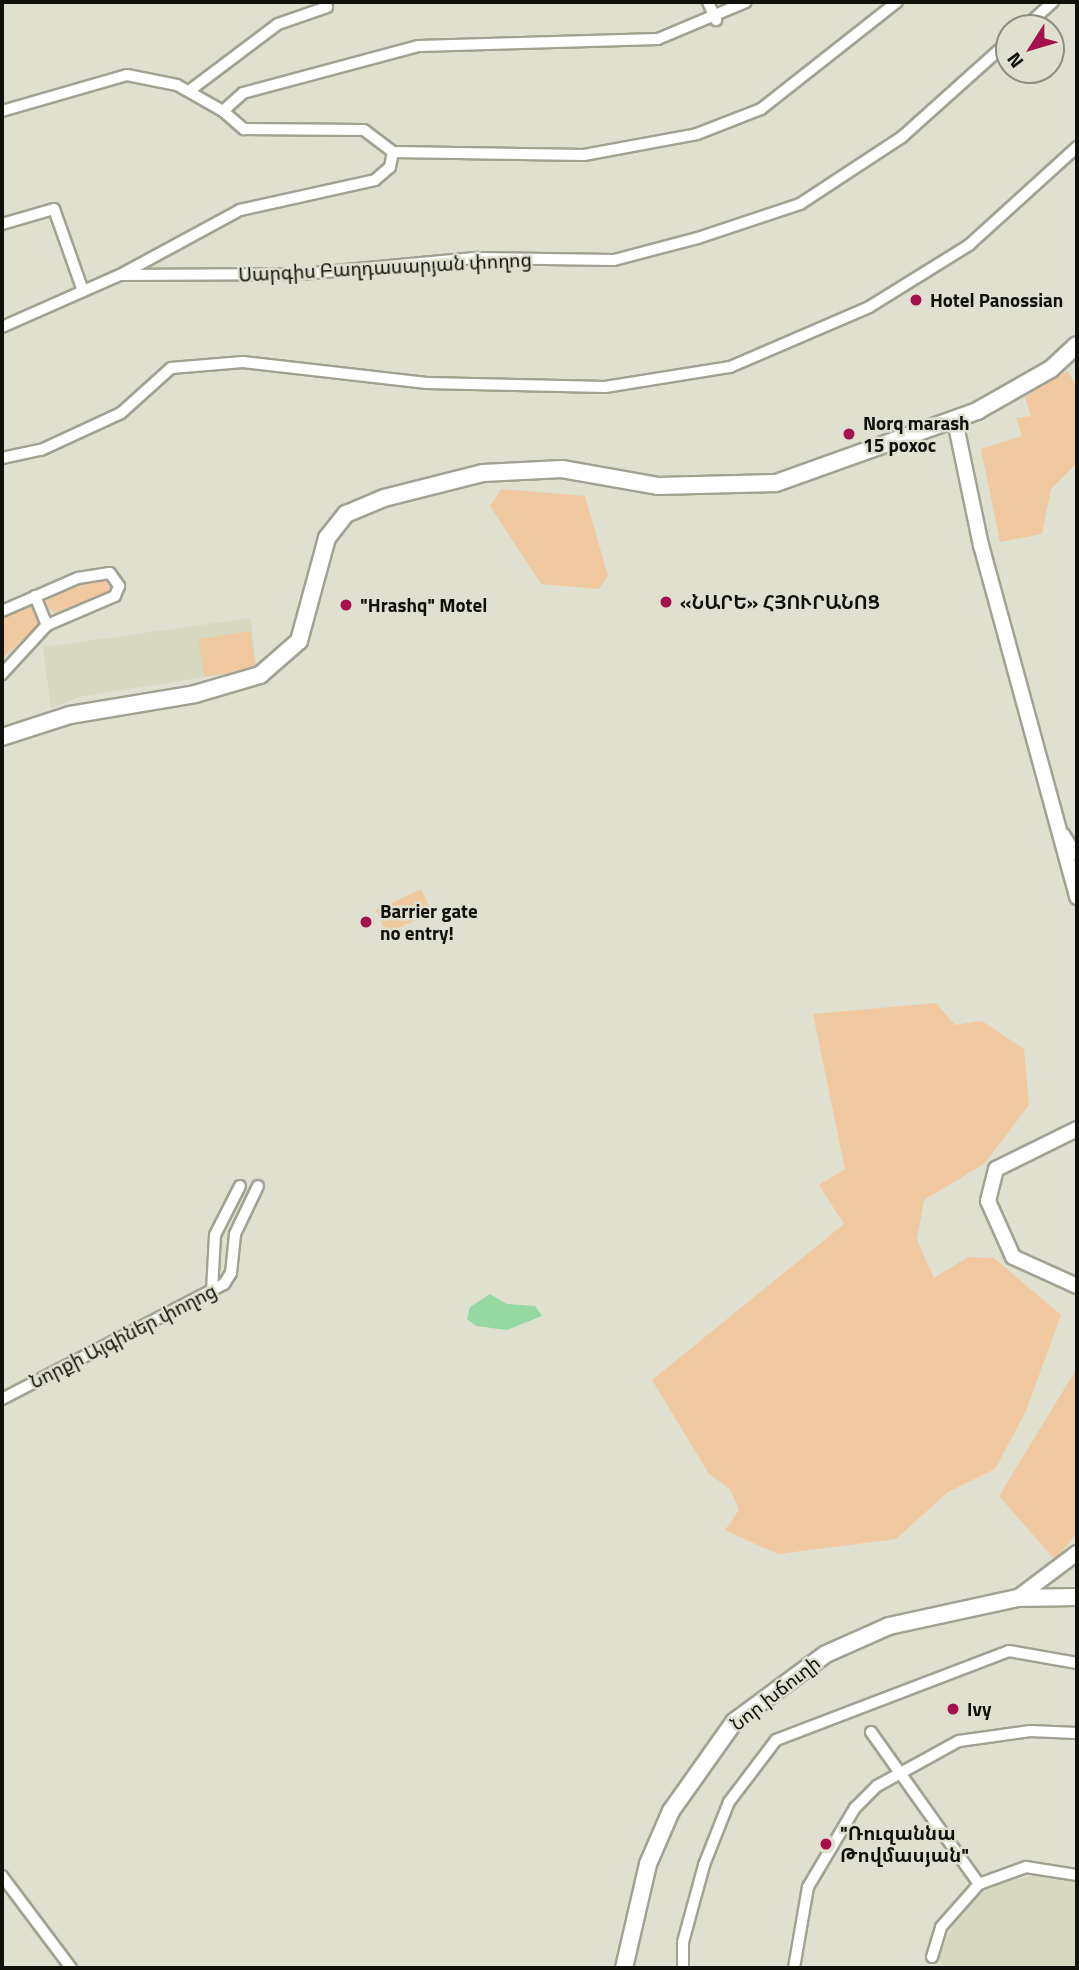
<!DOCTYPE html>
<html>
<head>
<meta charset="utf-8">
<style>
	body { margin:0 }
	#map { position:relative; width:1079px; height:1970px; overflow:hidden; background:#e0e0d0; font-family:"Titillium Web","Noto Sans Armenian",sans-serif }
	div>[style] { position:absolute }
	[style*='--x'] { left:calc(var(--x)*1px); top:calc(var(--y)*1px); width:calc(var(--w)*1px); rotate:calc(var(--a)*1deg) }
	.built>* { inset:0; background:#d7d8c0 }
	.green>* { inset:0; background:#f0c9a1; transform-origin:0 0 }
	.water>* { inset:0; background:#95d8a2 }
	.roads { filter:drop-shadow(2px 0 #a2a293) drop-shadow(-2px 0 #a2a293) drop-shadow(0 2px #a2a293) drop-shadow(0 -2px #a2a293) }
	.minor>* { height:10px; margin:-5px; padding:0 5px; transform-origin:5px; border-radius:5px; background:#fff }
	.tertiary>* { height:14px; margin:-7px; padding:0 7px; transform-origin:7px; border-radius:7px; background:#fff }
	.secondary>* { height:16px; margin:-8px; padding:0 8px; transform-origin:8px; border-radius:8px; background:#fff }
	.dots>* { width:19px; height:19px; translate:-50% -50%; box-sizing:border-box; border:4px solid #e0e0d0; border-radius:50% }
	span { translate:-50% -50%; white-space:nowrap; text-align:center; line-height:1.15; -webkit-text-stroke:5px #e0e0d0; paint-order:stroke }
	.street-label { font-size:19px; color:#11110c }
	.poi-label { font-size:19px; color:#11110c; font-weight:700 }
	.left { translate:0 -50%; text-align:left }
	.frame { position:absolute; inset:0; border:4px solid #11110c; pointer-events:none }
	.north { position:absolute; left:995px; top:14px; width:70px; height:70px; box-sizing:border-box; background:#e0e0d0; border:2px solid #8d8d82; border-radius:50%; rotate:233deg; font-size:19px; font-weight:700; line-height:28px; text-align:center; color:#11110c }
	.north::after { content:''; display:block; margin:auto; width:24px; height:32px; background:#a5114d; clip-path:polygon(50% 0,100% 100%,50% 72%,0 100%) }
</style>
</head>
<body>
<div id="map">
	<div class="built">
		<i style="clip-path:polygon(251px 618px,256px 669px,79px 697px,51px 708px,43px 647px)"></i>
		<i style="clip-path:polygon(1043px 1874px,1077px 1881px,1077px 1968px,945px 1968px,938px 1958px,960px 1910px,997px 1883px)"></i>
	</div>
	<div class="green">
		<i style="clip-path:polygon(1068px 371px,1077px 388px,1077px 463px,1051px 489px,1042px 534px,1000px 542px,981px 449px,1022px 436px,1016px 418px,1031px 416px,1025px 397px)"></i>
		<i style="clip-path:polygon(501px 489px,585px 496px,608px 576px,599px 589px,541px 584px,490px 506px)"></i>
		<i style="clip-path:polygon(104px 577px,114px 590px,107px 596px,56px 614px,47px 607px,45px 598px)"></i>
		<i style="clip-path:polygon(33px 601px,42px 621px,2px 659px,2px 617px)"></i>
		<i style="left:250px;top:631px;width:38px;height:52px;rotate:81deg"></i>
		<i style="left:421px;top:889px;width:26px;height:50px;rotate:65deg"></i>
		<i style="clip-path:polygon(936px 1003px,955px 1025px,982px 1021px,1024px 1049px,1029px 1105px,984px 1164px,924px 1200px,917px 1240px,934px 1278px,968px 1257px,994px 1258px,1061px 1315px,1026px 1411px,995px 1469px,948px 1492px,896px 1539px,778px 1554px,725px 1530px,739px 1510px,730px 1489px,709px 1474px,652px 1380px,844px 1224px,819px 1185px,845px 1169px,813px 1014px)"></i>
		<i style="clip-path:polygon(1077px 1368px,1077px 1533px,1055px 1560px,999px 1496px)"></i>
	</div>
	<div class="water">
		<i style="clip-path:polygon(490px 1294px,507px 1304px,535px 1306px,542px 1316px,507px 1330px,476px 1326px,467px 1319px,470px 1307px)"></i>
	</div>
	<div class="roads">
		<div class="minor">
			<i style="--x:708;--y:2;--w:20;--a:66"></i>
			<i style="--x:1024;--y:28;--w:39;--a:-42"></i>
			<i style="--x:189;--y:91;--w:111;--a:-37"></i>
			<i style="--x:278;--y:24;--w:52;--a:-19.1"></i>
			<i style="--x:2;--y:111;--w:130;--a:-16.1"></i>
			<i style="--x:127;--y:75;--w:51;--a:11.3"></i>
			<i style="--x:177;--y:85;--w:53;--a:29.5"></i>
			<i style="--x:223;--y:111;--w:27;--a:-42"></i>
			<i style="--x:243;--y:93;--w:182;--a:-15"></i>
			<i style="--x:419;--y:46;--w:239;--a:-1.7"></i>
			<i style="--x:658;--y:39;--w:95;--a:-22.8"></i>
			<i style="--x:223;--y:111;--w:28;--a:41"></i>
			<i style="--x:244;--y:129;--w:120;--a:0.5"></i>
			<i style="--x:364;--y:130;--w:36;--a:37"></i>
			<i style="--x:393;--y:152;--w:191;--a:0.9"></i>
			<i style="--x:584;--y:155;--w:115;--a:-10.5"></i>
			<i style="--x:697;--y:134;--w:69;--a:-21.3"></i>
			<i style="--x:761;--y:109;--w:173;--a:-38.2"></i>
			<i style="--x:2;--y:224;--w:54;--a:-16.1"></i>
			<i style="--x:54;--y:209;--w:87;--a:70.5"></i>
			<i style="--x:122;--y:274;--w:134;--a:-28.5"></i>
			<i style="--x:240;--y:210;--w:138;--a:-12.5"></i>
			<i style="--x:375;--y:180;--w:20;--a:-41"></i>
			<i style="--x:390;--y:167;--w:15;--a:-79"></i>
			<i style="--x:2;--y:327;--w:129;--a:-23.8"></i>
			<i style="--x:120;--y:275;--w:183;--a:-0.3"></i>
			<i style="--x:303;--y:274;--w:175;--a:-5.3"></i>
			<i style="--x:477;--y:258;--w:137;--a:0.8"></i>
			<i style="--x:614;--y:260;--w:87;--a:-14.7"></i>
			<i style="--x:698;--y:238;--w:108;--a:-18.4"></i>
			<i style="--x:800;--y:204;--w:122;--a:-33.3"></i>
			<i style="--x:902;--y:137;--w:144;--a:-41.9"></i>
			<i style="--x:2;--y:458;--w:40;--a:-12"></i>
			<i style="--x:41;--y:450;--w:88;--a:-24.8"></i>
			<i style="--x:121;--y:413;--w:67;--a:-42"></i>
			<i style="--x:171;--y:368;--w:72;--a:-4.8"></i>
			<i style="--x:243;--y:362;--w:185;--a:6.5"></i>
			<i style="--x:427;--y:383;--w:178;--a:1.3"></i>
			<i style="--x:605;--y:387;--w:127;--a:-9.1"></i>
			<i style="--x:730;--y:367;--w:151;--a:-23.3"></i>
			<i style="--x:869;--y:307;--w:118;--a:-31.8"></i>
			<i style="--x:969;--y:245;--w:146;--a:-42.2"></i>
			<i style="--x:35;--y:596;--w:31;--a:68"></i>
			<i style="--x:2;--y:611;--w:83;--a:-23.5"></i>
			<i style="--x:78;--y:578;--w:32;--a:-9"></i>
			<i style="--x:110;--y:573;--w:16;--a:55"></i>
			<i style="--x:119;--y:586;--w:11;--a:112"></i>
			<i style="--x:115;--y:596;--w:74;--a:156.9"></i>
			<i style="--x:47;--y:625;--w:67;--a:132.6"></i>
			<i style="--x:1064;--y:834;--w:25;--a:58"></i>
			<i style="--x:212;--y:1291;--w:56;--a:-86.9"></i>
			<i style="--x:215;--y:1235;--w:55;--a:-63"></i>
			<i style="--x:2;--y:1399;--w:250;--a:-27.4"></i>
			<i style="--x:224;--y:1284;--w:13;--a:-58"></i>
			<i style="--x:231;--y:1273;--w:39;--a:-84"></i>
			<i style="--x:235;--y:1234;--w:53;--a:-64.4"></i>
			<i style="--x:871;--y:1732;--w:186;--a:54.6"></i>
			<i style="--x:2;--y:1876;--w:115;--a:53.1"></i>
			<i style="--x:932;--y:1957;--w:31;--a:-73"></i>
			<i style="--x:941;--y:1927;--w:57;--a:-48.5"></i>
			<i style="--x:979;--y:1884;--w:50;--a:-19.9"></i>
			<i style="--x:1026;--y:1867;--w:52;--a:8.9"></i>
			<i style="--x:683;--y:1968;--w:26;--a:-90"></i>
			<i style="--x:683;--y:1942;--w:80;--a:-74.7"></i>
			<i style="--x:704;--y:1865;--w:68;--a:-68.4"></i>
			<i style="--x:729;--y:1802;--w:78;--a:-52.8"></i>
			<i style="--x:776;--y:1740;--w:249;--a:-20.9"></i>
			<i style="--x:1009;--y:1651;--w:69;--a:10"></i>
			<i style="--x:794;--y:1968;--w:82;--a:-80.2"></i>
			<i style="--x:808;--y:1887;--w:92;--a:-59.3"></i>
			<i style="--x:855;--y:1808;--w:31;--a:-45"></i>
			<i style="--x:877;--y:1786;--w:94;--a:-28.8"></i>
			<i style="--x:959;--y:1741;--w:72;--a:-8"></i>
			<i style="--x:1030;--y:1731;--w:47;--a:2.4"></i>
		</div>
		<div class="tertiary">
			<i style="--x:955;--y:421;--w:127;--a:78.2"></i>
			<i style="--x:981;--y:545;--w:365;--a:74.7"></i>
			<i style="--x:1077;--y:1129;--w:90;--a:153.7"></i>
			<i style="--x:996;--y:1169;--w:33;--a:104"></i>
			<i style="--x:988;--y:1201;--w:61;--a:65.9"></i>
			<i style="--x:1013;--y:1257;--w:70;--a:24.4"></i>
			<i style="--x:1017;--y:1598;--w:75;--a:-36.9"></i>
		</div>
		<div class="secondary">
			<i style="--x:2;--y:737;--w:71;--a:-17.9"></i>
			<i style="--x:70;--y:715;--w:127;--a:-9.5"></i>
			<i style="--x:195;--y:694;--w:68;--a:-16.3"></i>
			<i style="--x:260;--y:675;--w:52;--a:-41.1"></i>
			<i style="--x:299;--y:641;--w:107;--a:-74.8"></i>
			<i style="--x:327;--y:538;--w:31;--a:-52"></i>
			<i style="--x:346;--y:514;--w:41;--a:-22.8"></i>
			<i style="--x:384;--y:498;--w:102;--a:-14.2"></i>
			<i style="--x:483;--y:473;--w:79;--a:-2.9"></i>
			<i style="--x:562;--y:469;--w:97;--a:10"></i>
			<i style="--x:658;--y:486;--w:118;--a:-1.5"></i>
			<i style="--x:776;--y:483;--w:214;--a:-19.7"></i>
			<i style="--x:977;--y:411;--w:85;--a:-29.6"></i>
			<i style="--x:1051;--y:369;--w:35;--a:-43"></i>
			<i style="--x:624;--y:1968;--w:107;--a:-77"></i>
			<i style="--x:648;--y:1864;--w:58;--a:-66.5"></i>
			<i style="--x:671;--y:1811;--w:109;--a:-54.7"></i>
			<i style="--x:734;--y:1722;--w:114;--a:-36.5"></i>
			<i style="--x:826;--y:1654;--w:69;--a:-24"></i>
			<i style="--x:889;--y:1626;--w:131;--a:-12.3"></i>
			<i style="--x:1017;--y:1598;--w:60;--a:-1"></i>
		</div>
	</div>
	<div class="dots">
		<i style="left:916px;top:300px;background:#a5114d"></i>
		<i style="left:849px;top:434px;background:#a5114d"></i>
		<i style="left:666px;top:602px;background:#a5114d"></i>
		<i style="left:346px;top:605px;background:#a5114d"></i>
		<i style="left:366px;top:922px;background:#a5114d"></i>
		<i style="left:953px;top:1709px;background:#a5114d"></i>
		<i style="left:826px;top:1844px;background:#a5114d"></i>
	</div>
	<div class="street-label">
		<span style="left:385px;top:267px;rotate:-3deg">Սարգիս Բաղդասարյան փողոց</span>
		<span style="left:123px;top:1336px;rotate:-27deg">Նորքի Այգիներ փողոց</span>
		<span style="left:775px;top:1693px;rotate:-38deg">Նոր խճուղի</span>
	</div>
	<div class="poi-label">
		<span class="left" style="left:930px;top:300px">Hotel Panossian</span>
		<span class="left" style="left:863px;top:434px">Norq marash<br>15 poxoc</span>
		<span class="left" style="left:680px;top:602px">«ՆԱՐԵ» ՀՅՈՒՐԱՆՈՑ</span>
		<span class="left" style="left:360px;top:605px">"Hrashq" Motel</span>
		<span class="left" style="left:380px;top:922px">Barrier gate<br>no entry!</span>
		<span class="left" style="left:967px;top:1709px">Ivy</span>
		<span class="left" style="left:840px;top:1844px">"Ռուզաննա<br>Թովմասյան"</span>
	</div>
	<div class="frame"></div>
	<div class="north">N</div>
</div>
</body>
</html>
